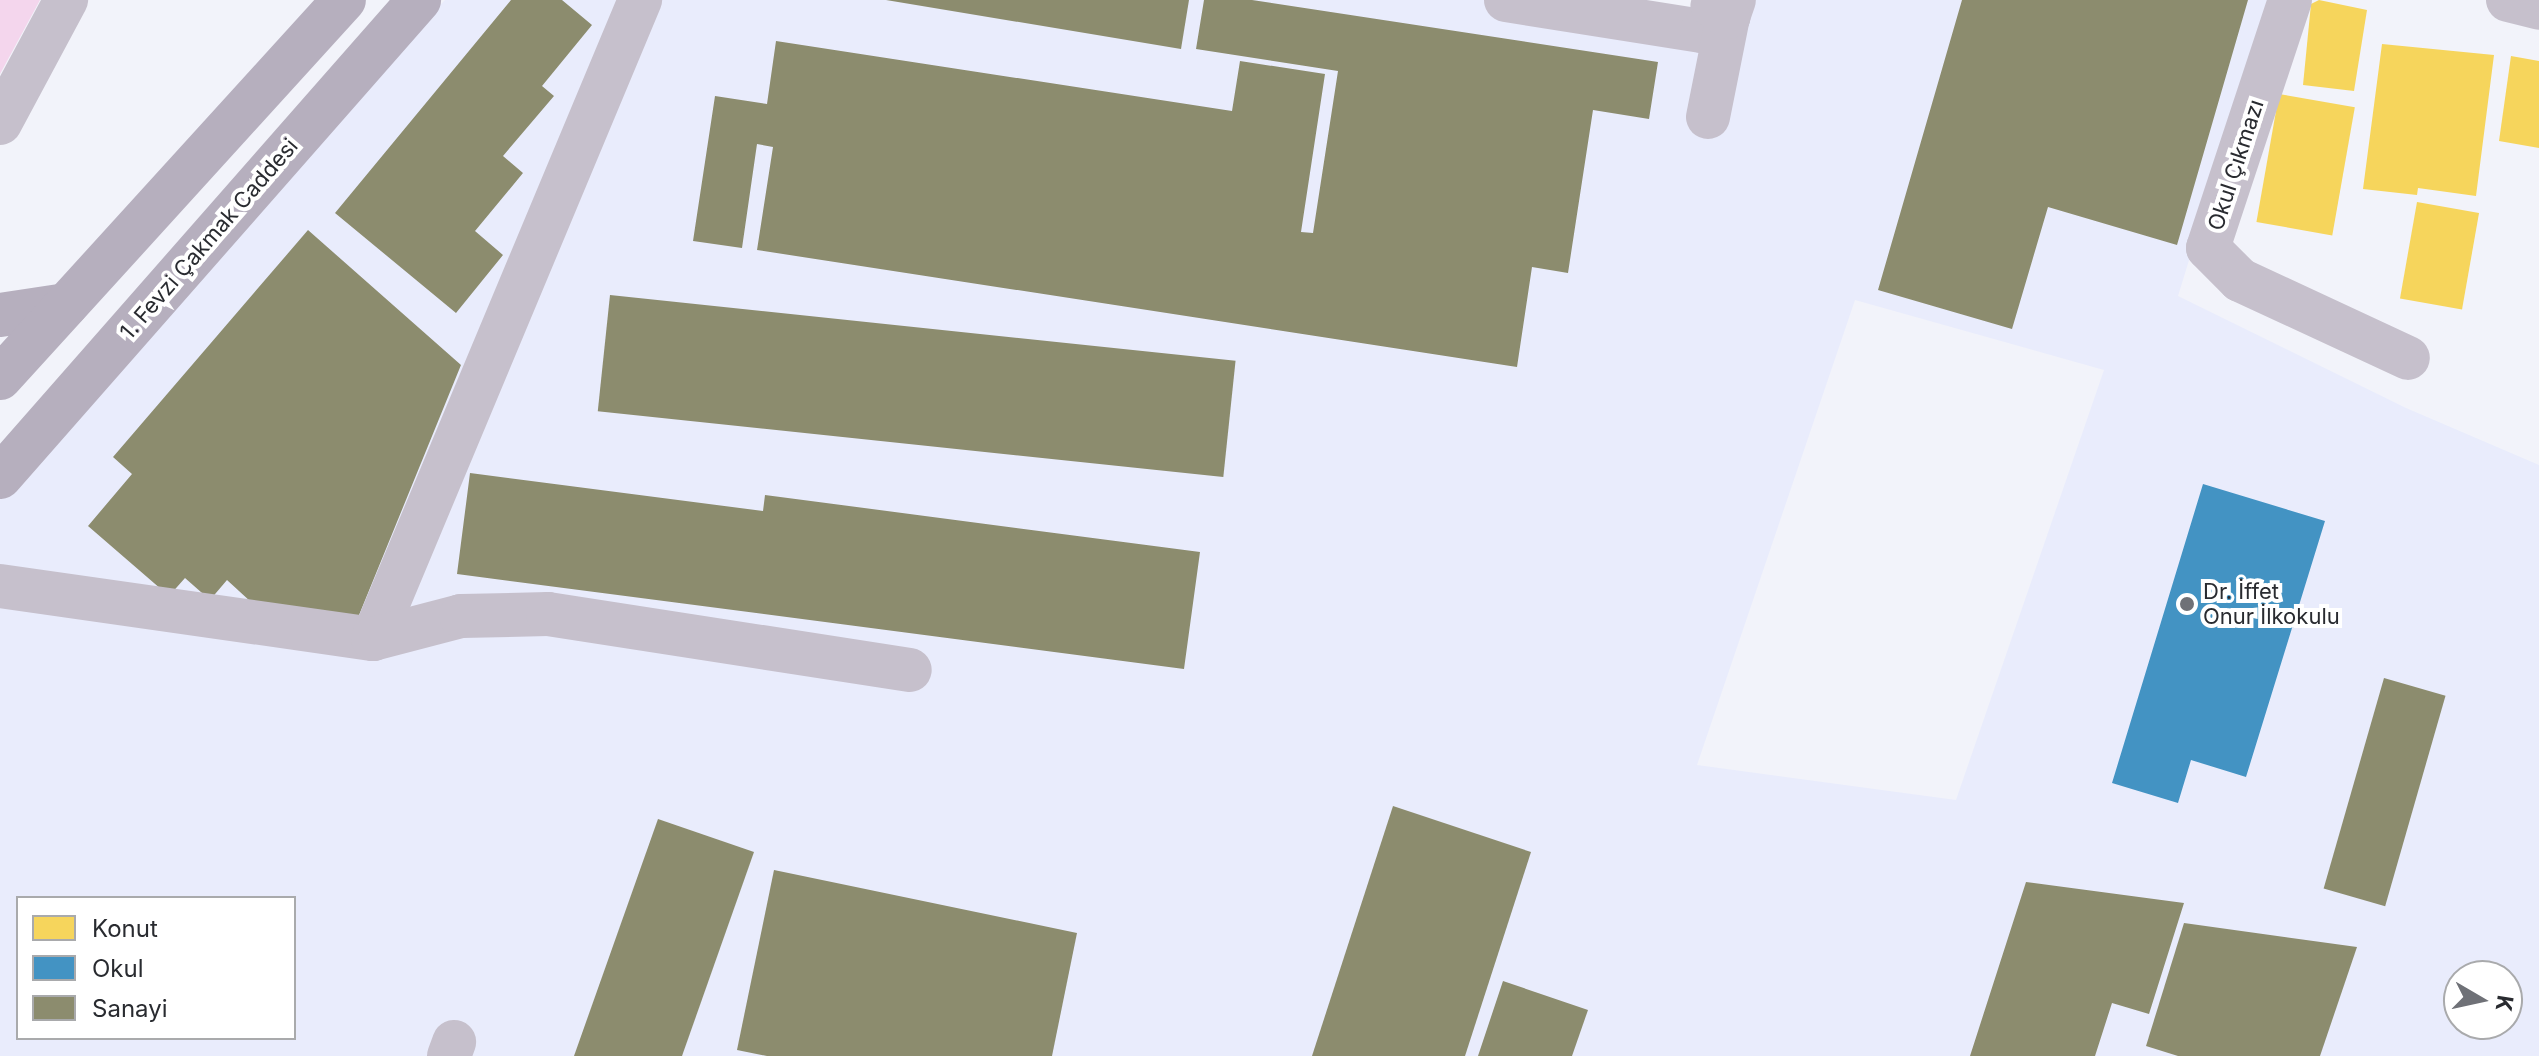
<!DOCTYPE html>
<html>
<head>
<meta charset="utf-8">
<style>
	body { margin:0 }
	#map { position:relative; width:2539px; height:1056px; overflow:hidden; background:#f2f3fa; font-family:Inter,sans-serif }
	div>[style] { position:absolute }
	[style*='--x'] { left:calc(var(--x)*1px); top:calc(var(--y)*1px); width:calc(var(--w)*1px); rotate:calc(var(--a)*1deg) }
	.built>* { inset:0; background:#e9ecfc }
	.green>* { inset:0; background:#f4d6ed }
	.homes>* { inset:0; background:#f6d55c; transform-origin:0 0 }
	.schools>* { inset:0; background:#4393c3 }
	.industry>* { inset:0; background:#8c8c6e; transform-origin:0 0 }
	.minor>* { height:44px; margin:-22px; padding:0 22px; transform-origin:22px; border-radius:22px; background:#c6c0cc }
	.major>* { height:44px; margin:-22px; padding:0 22px; transform-origin:22px; border-radius:22px; background:#b6afbe }
	.dots>* { width:22px; height:22px; translate:-50% -50%; box-sizing:border-box; border:4px solid #fff; border-radius:50% }
	span { translate:-50% -50%; white-space:nowrap; text-align:center; line-height:1.15; -webkit-text-stroke:8px #fff; paint-order:stroke }
	.street-label { font-size:22px; color:#292b30 }
	.poi-label { font-size:22px; color:#292b30 }
	.left { translate:0 -50%; text-align:left }
	.legend { position:absolute; left:16px; top:896px; width:280px; height:144px; box-sizing:border-box; background:#fff; border:2px solid #a9aaac; margin:0; padding:10px 14px; list-style:none; font-size:24px; color:#292b30 }
	.legend li { display:flex; align-items:center; gap:16px; height:40px }
	.legend b { width:40px; border:2px solid #a9aaac }
	.north { position:absolute; left:2443px; top:960px; width:80px; height:80px; box-sizing:border-box; background:#fff; border:2px solid #a9aaac; border-radius:50%; rotate:99deg; font-size:22px; font-weight:700; line-height:32px; text-align:center; color:#292b30 }
	.north::after { content:''; display:block; margin:auto; width:28px; height:36px; background:#6f7177; clip-path:polygon(50% 0,100% 100%,50% 72%,0 100%) }
</style>
</head>
<body>
<div id="map">
	<div class="built">
		<i style="clip-path:polygon(evenodd,445px 0,1505px 0,1708px 40px,1728px 0,2269px 0,2178px 296px,2406px 408px,2539px 465px,2539px 1056px,0 1056px,0 465px,445px 0,1855px 300px,2104px 370px,1956px 800px,1697px 765px,1855px 300px,445px 0,18px 898px,294px 898px,294px 1038px,18px 1038px,18px 898px,445px 0,2459px 976px,2507px 976px,2507px 1024px,2459px 1024px,2459px 976px)"></i>
	</div>
	<div class="green">
		<i style="clip-path:polygon(0 0,40px 0,0 74px)"></i>
	</div>
	<div class="homes">
		<i style="clip-path:polygon(2319px 0,2367px 10px,2354px 91px,2303px 85px,2311px 4px)"></i>
		<i style="clip-path:polygon(2382px 44px,2494px 55px,2476px 196px,2418px 188px,2417px 195px,2363px 189px)"></i>
		<i style="clip-path:polygon(2511px 56px,2539px 61px,2539px 148px,2499px 141px)"></i>
		<i style="left:2279px;top:94px;width:77px;height:130px;rotate:10deg"></i>
		<i style="left:2417px;top:202px;width:63px;height:98px;rotate:10deg"></i>
	</div>
	<div class="schools">
		<i style="clip-path:polygon(2203px 484px,2325px 521px,2246px 777px,2191px 760px,2178px 803px,2112px 783px)"></i>
	</div>
	<div class="industry">
		<i style="clip-path:polygon(511px 0,562px 0,592px 25px,542px 86px,554px 96px,503px 156px,523px 173px,475px 231px,503px 255px,456px 313px,335px 213px)"></i>
		<i style="clip-path:polygon(886px 0,1189px 0,1181px 49px)"></i>
		<i style="clip-path:polygon(1204px 0,1252px 0,1658px 62px,1649px 119px,1593px 110px,1568px 273px,1532px 267px,1517px 367px,757px 250px,773px 147px,757px 144px,742px 248px,693px 241px,715px 96px,767px 104px,776px 41px,1232px 111px,1240px 61px,1325px 74px,1301px 232px,1313px 233px,1338px 71px,1196px 49px)"></i>
		<i style="clip-path:polygon(1962px 0,2248px 0,2177px 245px,2048px 207px,2012px 329px,1878px 290px)"></i>
		<i style="clip-path:polygon(308px 230px,461px 365px,357px 620px,251px 602px,227px 580px,210px 600px,185px 578px,169px 596px,88px 526px,132px 474px,113px 457px)"></i>
		<i style="left:610px;top:295px;width:629px;height:117px;rotate:6deg"></i>
		<i style="clip-path:polygon(470px 473px,763px 511px,765px 495px,1200px 552px,1184px 669px,457px 574px)"></i>
		<i style="left:2384px;top:678px;width:64px;height:219px;rotate:16deg"></i>
		<i style="clip-path:polygon(1393px 806px,1531px 852px,1465px 1056px,1312px 1056px)"></i>
		<i style="clip-path:polygon(658px 819px,754px 852px,682px 1056px,574px 1056px)"></i>
		<i style="clip-path:polygon(774px 870px,1077px 933px,1052px 1056px,767px 1056px,737px 1050px)"></i>
		<i style="clip-path:polygon(2026px 882px,2184px 903px,2149px 1014px,2112px 1003px,2095px 1056px,1970px 1056px)"></i>
		<i style="clip-path:polygon(2184px 923px,2357px 947px,2320px 1056px,2178px 1056px,2146px 1046px)"></i>
		<i style="clip-path:polygon(1503px 981px,1588px 1010px,1572px 1056px,1478px 1056px)"></i>
	</div>
	<div class="minor">
		<i style="--x:1506;--y:0;--w:198;--a:9"></i>
		<i style="--x:1702;--y:31;--w:30;--a:-28"></i>
		<i style="--x:1728;--y:17;--w:18;--a:-71"></i>
		<i style="--x:2290;--y:0;--w:261;--a:108.3"></i>
		<i style="--x:2208;--y:248;--w:45;--a:45"></i>
		<i style="--x:2240;--y:280;--w:185;--a:24.9"></i>
		<i style="--x:2508;--y:0;--w:32;--a:14"></i>
		<i style="--x:1708;--y:117;--w:102;--a:-78.7"></i>
		<i style="--x:1728;--y:17;--w:19;--a:-145"></i>
		<i style="--x:0;--y:123;--w:140;--a:-61.8"></i>
		<i style="--x:0;--y:586;--w:377;--a:8.1"></i>
		<i style="--x:373;--y:639;--w:693;--a:-67.32"></i>
		<i style="--x:373;--y:639;--w:91;--a:-14.6"></i>
		<i style="--x:461;--y:616;--w:87;--a:-1.3"></i>
		<i style="--x:548;--y:614;--w:366;--a:8.8"></i>
		<i style="--x:449;--y:1056;--w:15;--a:-70"></i>
	</div>
	<div class="major">
		<i style="--x:0;--y:315;--w:67;--a:-8.6"></i>
		<i style="--x:0;--y:378;--w:511;--a:-47.7"></i>
		<i style="--x:0;--y:477;--w:635;--a:-48.7"></i>
	</div>
	<div class="dots">
		<i style="left:2187px;top:604px;background:#6f7177"></i>
	</div>
	<div class="street-label">
		<span style="left:2236px;top:165px;rotate:-72deg">Okul Çıkmazı</span>
		<span style="left:209px;top:239px;rotate:-49deg">1. Fevzi Çakmak Caddesi</span>
	</div>
	<div class="poi-label">
		<span class="left" style="left:2203px;top:604px">Dr. İffet<br>Onur İlkokulu</span>
	</div>
	<ul class="legend">
	<li><b style="height:22px;background:#f6d55c"></b>Konut</li>
	<li><b style="height:22px;background:#4393c3"></b>Okul</li>
	<li><b style="height:22px;background:#8c8c6e"></b>Sanayi</li>
	</ul>
	<div class="north">K</div>
</div>
</body>
</html>
